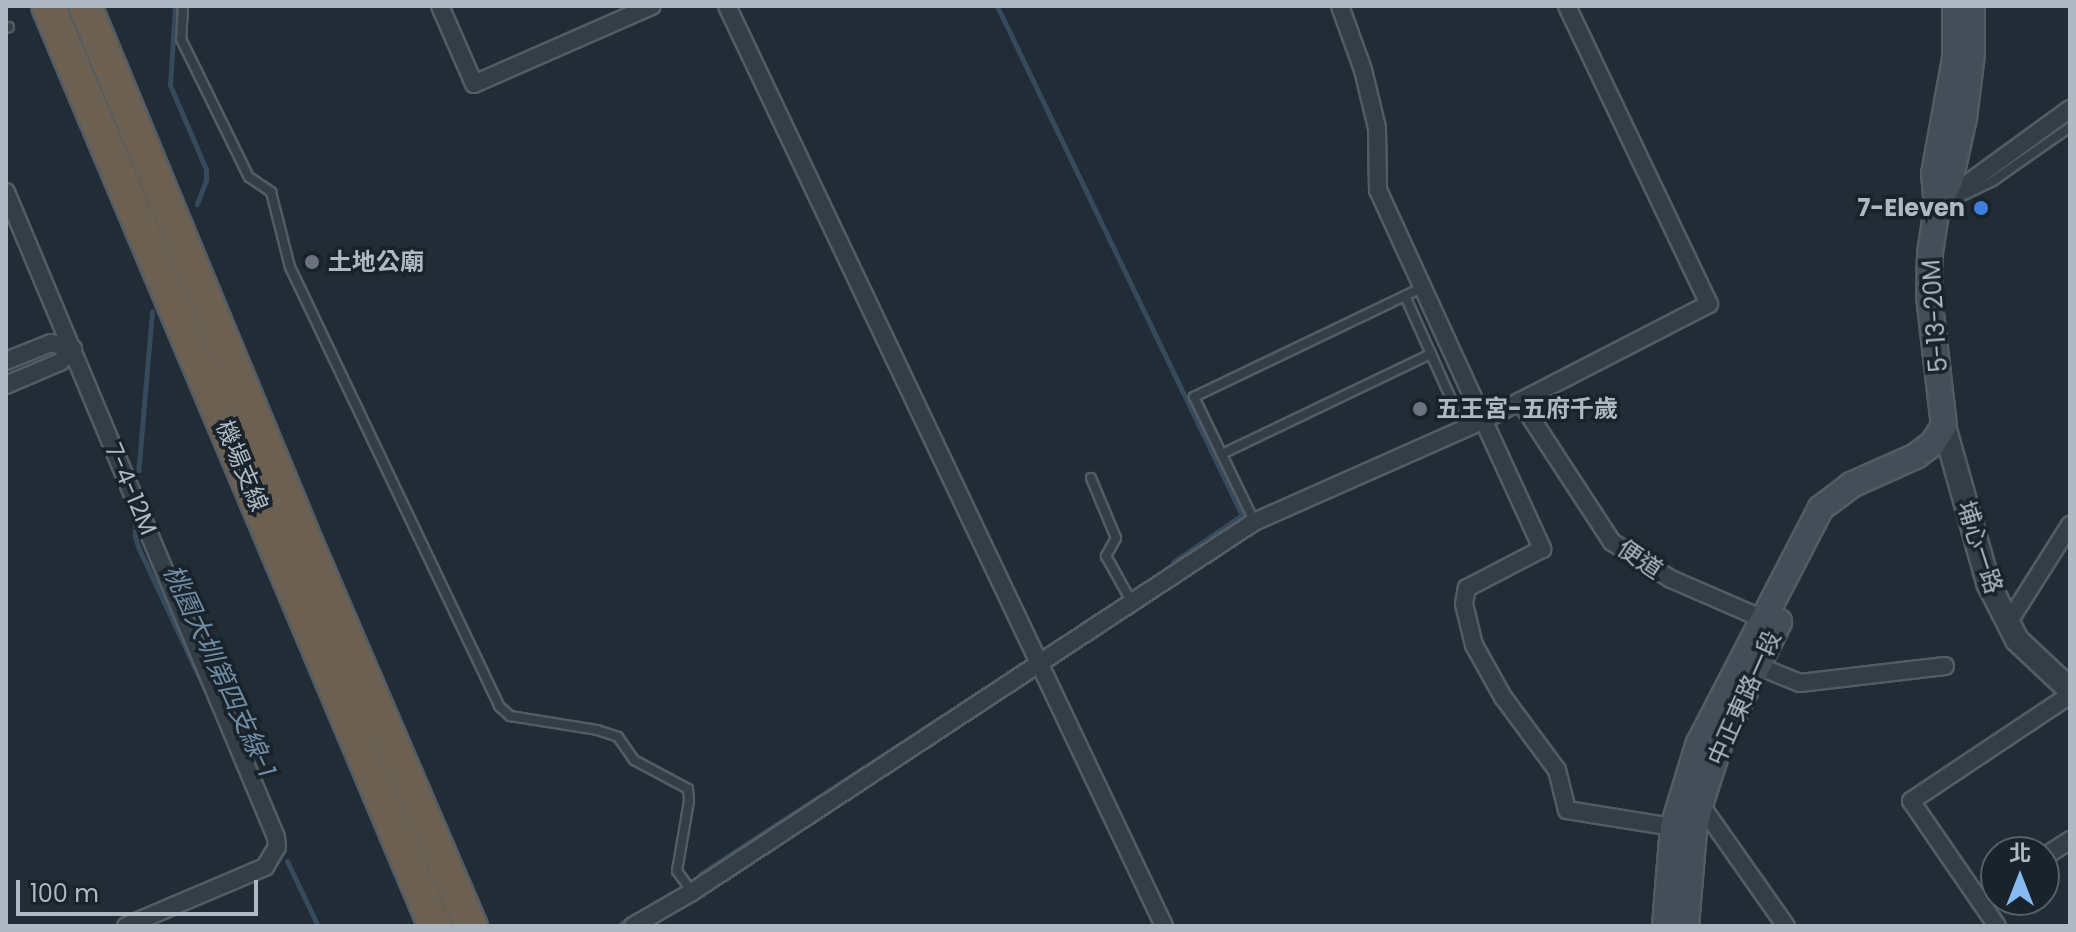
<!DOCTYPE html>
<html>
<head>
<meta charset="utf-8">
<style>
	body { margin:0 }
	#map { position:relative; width:2076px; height:932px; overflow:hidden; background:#212c36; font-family:Poppins,"Noto Sans TC",sans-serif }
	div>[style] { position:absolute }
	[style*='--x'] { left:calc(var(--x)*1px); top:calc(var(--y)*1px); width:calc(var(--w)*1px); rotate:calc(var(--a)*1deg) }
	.stream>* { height:5px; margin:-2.5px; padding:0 2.5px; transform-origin:2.5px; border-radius:2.5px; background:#364a5d }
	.roads { filter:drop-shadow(2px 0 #525c64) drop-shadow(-2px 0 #525c64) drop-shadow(0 2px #525c64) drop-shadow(0 -2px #525c64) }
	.service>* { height:8px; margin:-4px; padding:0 4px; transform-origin:4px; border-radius:4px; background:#353e47 }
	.minor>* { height:16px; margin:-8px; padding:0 8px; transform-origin:8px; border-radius:8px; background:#353e47 }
	.tertiary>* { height:22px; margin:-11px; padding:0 11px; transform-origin:11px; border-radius:11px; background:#353e47 }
	.secondary>* { height:24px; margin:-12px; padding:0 12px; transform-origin:12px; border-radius:12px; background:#434e59 }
	.motorway>* { height:32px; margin:-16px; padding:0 16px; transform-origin:16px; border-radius:16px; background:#6c6052 }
	.dots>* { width:22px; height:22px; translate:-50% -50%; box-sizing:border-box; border:4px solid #1a232b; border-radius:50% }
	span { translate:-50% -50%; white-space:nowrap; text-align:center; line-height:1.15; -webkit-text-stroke:7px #1a232b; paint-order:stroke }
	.poi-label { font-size:24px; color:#afb9c3; font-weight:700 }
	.right { translate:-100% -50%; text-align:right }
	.left { translate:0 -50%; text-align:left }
	.street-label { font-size:24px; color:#afb9c3 }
	.water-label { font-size:26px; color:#718da6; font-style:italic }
	.frame { position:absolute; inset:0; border:8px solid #afb9c3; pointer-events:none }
	.north { position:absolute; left:1980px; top:836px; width:80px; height:80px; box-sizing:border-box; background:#1a232b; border:2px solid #565f68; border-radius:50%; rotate:0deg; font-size:22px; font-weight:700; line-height:32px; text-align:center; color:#afb9c3 }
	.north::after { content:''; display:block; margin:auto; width:28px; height:36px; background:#87baf1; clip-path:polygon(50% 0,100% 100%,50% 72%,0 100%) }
	.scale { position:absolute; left:16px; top:880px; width:242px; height:36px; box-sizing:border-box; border:4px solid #afb9c3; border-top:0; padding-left:10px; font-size:24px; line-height:28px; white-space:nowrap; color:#afb9c3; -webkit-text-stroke:6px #1a232b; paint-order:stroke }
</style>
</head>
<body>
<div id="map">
	<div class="stream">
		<i style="--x:175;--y:6;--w:79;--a:93.6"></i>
		<i style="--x:170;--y:85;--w:91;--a:66.8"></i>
		<i style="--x:206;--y:169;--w:11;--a:90"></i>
		<i style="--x:206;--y:180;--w:26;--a:111"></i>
		<i style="--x:997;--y:6;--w:565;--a:64.3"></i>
		<i style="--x:1242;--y:515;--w:83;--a:145.7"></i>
		<i style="--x:138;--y:475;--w:164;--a:-85.1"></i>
		<i style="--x:135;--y:515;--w:22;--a:90"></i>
		<i style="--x:135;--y:537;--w:13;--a:72"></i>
		<i style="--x:139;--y:549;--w:183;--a:64.8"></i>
		<i style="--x:287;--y:861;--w:72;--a:64.5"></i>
		<i style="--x:700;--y:874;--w:367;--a:-33"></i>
		<i style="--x:618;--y:926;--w:11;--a:-38"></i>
	</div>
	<div class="roads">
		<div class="service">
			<i style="--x:183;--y:6;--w:33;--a:93"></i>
			<i style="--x:181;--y:39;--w:154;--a:63.8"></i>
			<i style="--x:249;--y:177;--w:27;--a:34"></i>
			<i style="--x:271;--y:192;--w:77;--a:75.8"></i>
			<i style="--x:290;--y:267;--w:486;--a:64.5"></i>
			<i style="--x:499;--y:706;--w:15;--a:42"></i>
			<i style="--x:510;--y:716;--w:88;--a:9.1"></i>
			<i style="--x:597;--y:730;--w:22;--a:18"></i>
			<i style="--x:618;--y:737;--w:28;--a:55"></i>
			<i style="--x:634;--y:760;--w:61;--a:28.2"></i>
			<i style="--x:688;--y:789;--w:12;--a:85"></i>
			<i style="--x:689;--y:801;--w:71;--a:99.7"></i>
			<i style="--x:677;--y:871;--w:26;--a:54"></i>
			<i style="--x:6;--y:28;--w:3;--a:-18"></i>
			<i style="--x:1960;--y:197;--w:37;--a:-26"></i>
			<i style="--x:1993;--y:181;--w:94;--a:-35"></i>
			<i style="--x:1405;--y:296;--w:115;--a:65.9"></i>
			<i style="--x:1452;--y:401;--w:33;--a:31"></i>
			<i style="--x:1222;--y:454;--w:232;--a:-25.6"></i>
			<i style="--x:1091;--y:478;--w:65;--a:67.4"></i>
			<i style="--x:1116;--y:538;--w:21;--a:119"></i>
			<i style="--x:1106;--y:556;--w:51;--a:60.9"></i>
			<i style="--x:1254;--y:521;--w:138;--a:-115.8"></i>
			<i style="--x:1194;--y:397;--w:253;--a:-25.6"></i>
		</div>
		<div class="minor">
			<i style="--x:440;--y:6;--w:85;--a:66.4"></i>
			<i style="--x:474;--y:84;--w:194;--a:-23.7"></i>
			<i style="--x:727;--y:6;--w:1019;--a:64.59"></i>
			<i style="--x:1340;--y:6;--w:68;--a:70.2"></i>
			<i style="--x:1363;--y:70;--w:60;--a:76.4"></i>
			<i style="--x:1377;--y:128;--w:62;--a:89.1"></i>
			<i style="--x:1378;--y:190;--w:395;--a:65.4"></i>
			<i style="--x:1542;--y:549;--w:85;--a:152.5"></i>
			<i style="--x:1467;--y:588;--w:16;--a:101"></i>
			<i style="--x:1464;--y:604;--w:42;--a:76.3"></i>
			<i style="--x:1474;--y:645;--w:60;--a:60.9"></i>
			<i style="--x:1503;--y:697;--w:91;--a:53.5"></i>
			<i style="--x:1557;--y:770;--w:41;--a:76"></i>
			<i style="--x:1567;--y:810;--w:114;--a:9.1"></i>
			<i style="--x:6;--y:192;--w:699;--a:67.29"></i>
			<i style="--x:276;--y:837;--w:10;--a:84"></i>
			<i style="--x:277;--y:847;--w:23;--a:121"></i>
			<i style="--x:265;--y:867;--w:151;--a:157"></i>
			<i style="--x:1945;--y:200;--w:155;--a:-36.1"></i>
			<i style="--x:6;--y:361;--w:48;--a:-21.8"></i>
			<i style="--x:51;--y:343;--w:23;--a:15"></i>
			<i style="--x:73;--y:349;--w:18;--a:135"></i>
			<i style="--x:60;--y:362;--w:59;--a:156.9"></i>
			<i style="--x:1520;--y:401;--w:168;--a:56.9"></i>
			<i style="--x:1612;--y:542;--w:70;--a:32.1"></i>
			<i style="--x:1671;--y:579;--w:110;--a:23.5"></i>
			<i style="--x:2008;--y:623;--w:116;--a:-57.7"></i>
			<i style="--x:1748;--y:662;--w:56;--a:22"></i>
			<i style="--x:1800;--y:683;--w:146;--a:-6.7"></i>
			<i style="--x:1698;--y:801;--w:153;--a:54.9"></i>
			<i style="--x:2044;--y:857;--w:31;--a:-33"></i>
			<i style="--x:1980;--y:901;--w:19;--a:-35"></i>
			<i style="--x:633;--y:926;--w:68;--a:-30"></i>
			<i style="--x:692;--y:892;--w:673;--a:-33.36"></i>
			<i style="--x:1254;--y:522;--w:252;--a:-23.9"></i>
			<i style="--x:1484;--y:420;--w:253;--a:-27.3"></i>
			<i style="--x:1709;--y:304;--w:330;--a:-115.5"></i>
			<i style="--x:1997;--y:926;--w:152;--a:-124.5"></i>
			<i style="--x:1911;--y:801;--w:191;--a:-33.7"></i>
		</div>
		<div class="tertiary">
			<i style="--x:1944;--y:426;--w:163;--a:74.3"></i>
			<i style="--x:1988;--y:583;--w:64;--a:63"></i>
			<i style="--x:2017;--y:640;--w:73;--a:43.3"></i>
		</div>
		<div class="secondary">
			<i style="--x:1938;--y:204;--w:26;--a:-62"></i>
			<i style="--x:1950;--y:181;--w:65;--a:-77.5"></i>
			<i style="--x:1964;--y:118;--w:64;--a:-82.9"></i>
			<i style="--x:1972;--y:54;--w:48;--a:-90"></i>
			<i style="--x:1665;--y:926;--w:99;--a:-85.4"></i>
			<i style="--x:1673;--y:827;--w:86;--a:-73"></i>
			<i style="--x:1698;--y:745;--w:267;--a:-62.6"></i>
			<i style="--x:1821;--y:508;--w:38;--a:-37"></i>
			<i style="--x:1851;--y:485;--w:71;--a:-24"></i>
			<i style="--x:1916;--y:456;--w:21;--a:-37"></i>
			<i style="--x:1933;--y:443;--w:20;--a:-57"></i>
			<i style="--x:1944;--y:426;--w:130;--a:-96.6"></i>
			<i style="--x:1929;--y:297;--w:44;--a:-88.7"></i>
			<i style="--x:1930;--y:253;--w:47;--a:-81.3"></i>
			<i style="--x:1937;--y:207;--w:33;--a:-95"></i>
			<i style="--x:1934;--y:174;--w:118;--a:-79.7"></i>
			<i style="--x:1955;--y:58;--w:52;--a:-90"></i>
			<i style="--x:1686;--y:926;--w:95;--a:-85.2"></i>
			<i style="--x:1694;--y:831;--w:30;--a:-76"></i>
			<i style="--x:1701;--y:802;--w:62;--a:-72.1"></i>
			<i style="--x:1720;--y:743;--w:135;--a:-64"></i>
		</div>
		<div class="motorway">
			<i style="--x:48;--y:6;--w:998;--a:67.19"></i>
			<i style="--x:85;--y:6;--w:582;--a:67.58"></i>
			<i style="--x:307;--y:544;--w:416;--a:66.8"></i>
		</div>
	</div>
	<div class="dots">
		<i style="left:1981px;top:208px;background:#3f7fe0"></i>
		<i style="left:312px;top:262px;background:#6b7280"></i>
		<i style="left:1420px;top:409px;background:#6b7280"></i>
	</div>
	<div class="poi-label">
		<span class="right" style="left:1965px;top:208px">7-Eleven</span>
		<span class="left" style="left:328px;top:262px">土地公廟</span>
		<span class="left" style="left:1436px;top:409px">五王宮-五府千歲</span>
	</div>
	<div class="street-label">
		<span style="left:1935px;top:316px;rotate:-94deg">5-13-20M</span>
		<span style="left:242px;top:466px;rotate:67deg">機場支線</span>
		<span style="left:131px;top:489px;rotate:67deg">7-4-12M</span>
		<span style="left:1980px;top:547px;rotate:72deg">埔心一路</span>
		<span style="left:1640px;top:559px;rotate:34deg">便道</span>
		<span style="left:1744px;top:698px;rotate:-66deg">中正東路一段</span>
	</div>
	<div class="water-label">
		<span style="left:219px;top:671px;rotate:65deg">桃園大圳第四支線-1</span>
	</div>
	<div class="frame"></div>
	<div class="north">北</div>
	<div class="scale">100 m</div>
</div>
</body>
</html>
